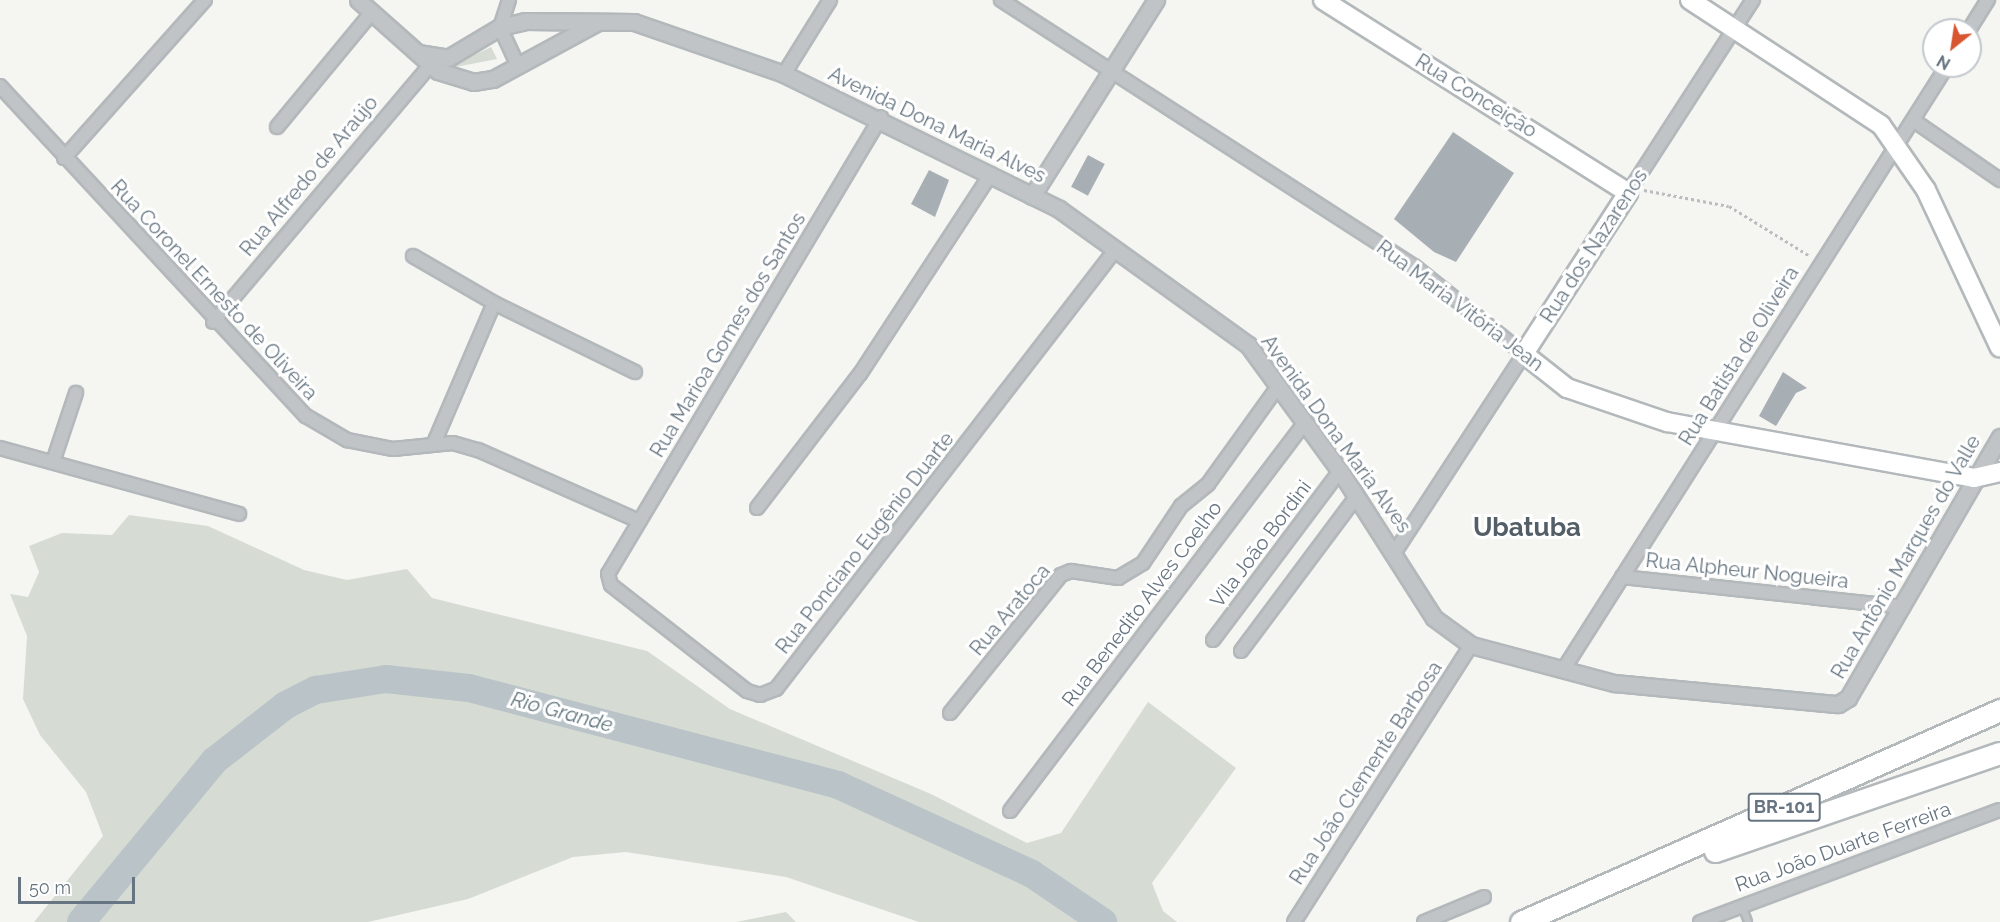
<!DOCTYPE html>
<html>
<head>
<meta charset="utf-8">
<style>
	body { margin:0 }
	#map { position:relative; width:2000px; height:922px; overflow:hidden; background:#f5f5f2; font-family:Raleway,sans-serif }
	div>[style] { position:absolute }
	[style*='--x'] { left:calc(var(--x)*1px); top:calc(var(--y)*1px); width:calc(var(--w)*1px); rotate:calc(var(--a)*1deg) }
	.green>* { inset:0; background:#d6dcd3 }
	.river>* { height:28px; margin:-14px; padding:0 14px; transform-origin:14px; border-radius:14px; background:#bac4c8 }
	.building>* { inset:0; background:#a8afb4; transform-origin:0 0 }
	.path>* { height:3px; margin-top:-1.5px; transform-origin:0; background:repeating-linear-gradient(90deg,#babcbe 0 3px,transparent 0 6px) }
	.roads { filter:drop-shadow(2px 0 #b3b8bb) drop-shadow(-2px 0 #b3b8bb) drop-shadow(0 2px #b3b8bb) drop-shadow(0 -2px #b3b8bb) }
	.service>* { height:6px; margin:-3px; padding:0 3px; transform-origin:3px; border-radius:3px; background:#c0c4c7 }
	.minor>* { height:12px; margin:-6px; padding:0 6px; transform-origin:6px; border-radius:6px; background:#c0c4c7 }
	.tertiary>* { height:15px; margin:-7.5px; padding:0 7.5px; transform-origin:7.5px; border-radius:7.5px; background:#c0c4c7 }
	.secondary>* { height:18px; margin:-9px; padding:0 9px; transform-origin:9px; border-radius:9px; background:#fff }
	.trunk>* { height:21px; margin:-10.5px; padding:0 10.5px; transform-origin:10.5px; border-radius:10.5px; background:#fff }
	span { translate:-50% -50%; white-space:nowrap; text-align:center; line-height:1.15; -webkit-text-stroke:6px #fff; paint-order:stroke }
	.shield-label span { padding:2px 4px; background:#fff; border:2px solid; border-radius:4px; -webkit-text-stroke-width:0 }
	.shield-label { font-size:18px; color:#667581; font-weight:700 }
	.street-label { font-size:20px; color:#667581 }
	.water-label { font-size:21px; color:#62767e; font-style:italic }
	.district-label { font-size:26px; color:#535e66; font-weight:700 }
	.north { position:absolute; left:1922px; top:18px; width:60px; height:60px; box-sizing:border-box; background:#fff; border:2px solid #c2c8cd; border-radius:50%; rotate:210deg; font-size:16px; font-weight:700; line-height:24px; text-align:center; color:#667581 }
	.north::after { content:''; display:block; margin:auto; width:21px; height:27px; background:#d75630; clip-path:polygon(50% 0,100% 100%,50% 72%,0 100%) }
	.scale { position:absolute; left:18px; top:877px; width:117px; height:27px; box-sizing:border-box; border:3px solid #667581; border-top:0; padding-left:8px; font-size:18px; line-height:21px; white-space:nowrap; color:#667581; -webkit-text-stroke:4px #fff; paint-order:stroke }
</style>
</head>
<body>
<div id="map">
	<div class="green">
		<i style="clip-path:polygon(491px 47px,497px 59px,445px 69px)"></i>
		<i style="clip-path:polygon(129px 515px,208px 526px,304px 570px,347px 580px,407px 569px,432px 598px,647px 651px,730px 709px,931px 794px,1027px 843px,1061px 833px,1148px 702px,1236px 768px,1152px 883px,1163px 911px,1177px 922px,919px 922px,786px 877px,626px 852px,573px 857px,468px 899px,368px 922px,34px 922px,103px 836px,86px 792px,40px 735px,23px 699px,27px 636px,10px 594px,28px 597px,39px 572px,29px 546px,62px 533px,112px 535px)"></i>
		<i style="clip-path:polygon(786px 912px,796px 922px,736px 922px)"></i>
	</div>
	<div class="river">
		<i style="--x:81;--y:922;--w:209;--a:-50.4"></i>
		<i style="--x:214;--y:761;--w:91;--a:-37.9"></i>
		<i style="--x:286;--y:705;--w:34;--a:-27"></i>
		<i style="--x:316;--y:690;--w:71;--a:-8.9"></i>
		<i style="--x:386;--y:679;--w:83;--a:6.2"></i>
		<i style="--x:469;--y:688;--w:382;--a:14.7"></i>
		<i style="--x:838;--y:785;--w:213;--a:24.6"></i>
		<i style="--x:1032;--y:874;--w:86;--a:34.1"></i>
	</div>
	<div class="building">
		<i style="clip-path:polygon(1453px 132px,1514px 173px,1456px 262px,1434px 252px,1394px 219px)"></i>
		<i style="left:1088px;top:155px;width:19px;height:36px;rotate:28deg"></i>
		<i style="clip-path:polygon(929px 170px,949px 180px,935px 217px,911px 204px)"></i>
		<i style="clip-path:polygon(1783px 372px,1807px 388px,1796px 393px,1776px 426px,1759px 416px)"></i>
	</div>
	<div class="path">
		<i style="--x:1644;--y:190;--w:86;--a:10.7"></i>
		<i style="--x:1729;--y:206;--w:95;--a:31.7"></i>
	</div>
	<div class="roads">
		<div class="service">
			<i style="--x:1742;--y:906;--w:17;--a:69"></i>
		</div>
		<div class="minor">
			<i style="--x:509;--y:0;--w:28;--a:108"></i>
			<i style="--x:500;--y:27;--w:43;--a:65.2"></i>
			<i style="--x:1001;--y:0;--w:491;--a:32.8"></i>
			<i style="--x:1414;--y:266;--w:141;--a:38.7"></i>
			<i style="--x:1524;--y:354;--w:236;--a:123.1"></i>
			<i style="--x:1969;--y:30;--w:36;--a:-58"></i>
			<i style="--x:784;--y:74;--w:87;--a:-58.1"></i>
			<i style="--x:0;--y:86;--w:450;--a:47.2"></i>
			<i style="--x:306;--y:416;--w:48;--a:30.3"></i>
			<i style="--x:347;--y:440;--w:47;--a:11.1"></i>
			<i style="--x:393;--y:449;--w:60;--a:-5.7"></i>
			<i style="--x:453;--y:443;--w:26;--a:16"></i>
			<i style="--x:478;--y:450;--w:176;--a:23.8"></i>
			<i style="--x:881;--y:117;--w:532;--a:120.85"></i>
			<i style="--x:608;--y:574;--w:11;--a:75"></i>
			<i style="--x:611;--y:585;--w:172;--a:37.9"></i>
			<i style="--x:747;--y:691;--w:14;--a:17"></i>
			<i style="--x:760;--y:695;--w:17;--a:-21"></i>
			<i style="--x:776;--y:689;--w:556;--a:-52.31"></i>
			<i style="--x:1913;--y:120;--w:106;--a:34.6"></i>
			<i style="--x:277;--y:127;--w:149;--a:-50.4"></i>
			<i style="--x:64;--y:158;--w:212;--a:-48.3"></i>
			<i style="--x:1628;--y:193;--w:230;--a:-57.1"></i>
			<i style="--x:413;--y:256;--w:94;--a:30.1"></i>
			<i style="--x:494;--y:303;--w:157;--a:26.1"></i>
			<i style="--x:213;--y:322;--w:344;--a:-49.8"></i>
			<i style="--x:434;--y:443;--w:152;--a:-66.8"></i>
			<i style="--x:0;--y:448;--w:248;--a:15.4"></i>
			<i style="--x:53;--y:462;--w:73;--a:-71.6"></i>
			<i style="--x:757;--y:508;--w:169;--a:-52.5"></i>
			<i style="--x:860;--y:374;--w:239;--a:-56.8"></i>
			<i style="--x:1622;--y:577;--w:283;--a:6.1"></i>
			<i style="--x:1213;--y:640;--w:211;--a:-53.1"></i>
			<i style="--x:1241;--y:651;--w:194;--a:-53.2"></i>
			<i style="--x:1565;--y:667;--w:712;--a:-57.56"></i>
			<i style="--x:950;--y:713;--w:177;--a:-51.2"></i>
			<i style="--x:1061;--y:575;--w:11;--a:-22"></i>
			<i style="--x:1071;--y:571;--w:48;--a:8.5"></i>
			<i style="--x:1118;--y:578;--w:29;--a:-31"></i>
			<i style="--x:1143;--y:563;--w:69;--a:-56.3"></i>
			<i style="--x:1181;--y:506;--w:35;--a:-39"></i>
			<i style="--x:1208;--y:484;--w:118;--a:-54.3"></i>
			<i style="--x:1010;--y:811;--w:488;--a:-52.8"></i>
			<i style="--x:1294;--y:922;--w:329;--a:-57.4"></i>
			<i style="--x:1424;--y:922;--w:65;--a:-22.6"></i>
			<i style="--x:1700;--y:922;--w:320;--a:-20.5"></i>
		</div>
		<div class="tertiary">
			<i style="--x:358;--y:0;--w:107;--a:41.6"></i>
			<i style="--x:438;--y:71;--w:37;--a:17"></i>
			<i style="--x:473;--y:82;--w:20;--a:-9"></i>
			<i style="--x:493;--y:79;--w:119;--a:-28.5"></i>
			<i style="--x:418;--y:53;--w:30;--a:9"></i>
			<i style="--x:448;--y:58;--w:61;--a:-30.8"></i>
			<i style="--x:500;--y:27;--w:26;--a:-13"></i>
			<i style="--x:525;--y:21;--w:109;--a:0.5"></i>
			<i style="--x:634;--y:22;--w:159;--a:19.1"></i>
			<i style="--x:784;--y:74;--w:306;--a:26.1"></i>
			<i style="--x:1059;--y:209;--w:233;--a:35.7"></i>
			<i style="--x:1248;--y:345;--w:156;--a:53.9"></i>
			<i style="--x:1340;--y:471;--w:174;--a:57.4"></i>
			<i style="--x:1434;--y:618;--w:46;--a:36.1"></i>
			<i style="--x:1471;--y:645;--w:148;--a:14.9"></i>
			<i style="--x:1614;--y:683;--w:225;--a:5.4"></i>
			<i style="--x:1838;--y:704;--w:12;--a:-31"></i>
			<i style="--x:1848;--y:698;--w:302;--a:-59.8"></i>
			<i style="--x:1032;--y:196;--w:232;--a:-57.7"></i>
		</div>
		<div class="secondary">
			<i style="--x:1323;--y:0;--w:361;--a:32.3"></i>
			<i style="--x:1628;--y:193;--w:192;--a:122.9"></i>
			<i style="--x:1524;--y:354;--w:55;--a:38.3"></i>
			<i style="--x:1567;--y:388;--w:106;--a:18.8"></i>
			<i style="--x:1667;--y:422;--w:312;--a:10.3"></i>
			<i style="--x:1974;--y:478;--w:27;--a:-13"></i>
			<i style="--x:1690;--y:0;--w:228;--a:33.2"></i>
			<i style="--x:1881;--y:125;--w:79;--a:55.3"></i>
			<i style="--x:1926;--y:190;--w:174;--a:64.9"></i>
		</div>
		<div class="trunk">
			<i style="--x:1715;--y:851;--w:301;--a:-19"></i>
			<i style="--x:1521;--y:922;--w:524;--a:-23.87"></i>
		</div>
	</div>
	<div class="shield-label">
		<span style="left:1784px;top:807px">BR-101</span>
	</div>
	<div class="street-label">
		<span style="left:1476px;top:96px;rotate:32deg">Rua Conceição</span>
		<span style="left:937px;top:125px;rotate:26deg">Avenida Dona Maria Alves</span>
		<span style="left:309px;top:176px;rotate:-50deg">Rua Alfredo de Araújo</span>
		<span style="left:1594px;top:246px;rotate:-57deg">Rua dos Nazarenos</span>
		<span style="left:214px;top:290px;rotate:47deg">Rua Coronel Ernesto de Oliveira</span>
		<span style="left:1460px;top:306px;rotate:37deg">Rua Maria Vitória Jean</span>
		<span style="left:728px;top:335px;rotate:-59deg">Rua Marioa Gomes dos Santos</span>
		<span style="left:1739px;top:356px;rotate:-58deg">Rua Batista de Oliveira</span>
		<span style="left:1336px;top:434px;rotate:54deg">Avenida Dona Maria Alves</span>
		<span style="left:865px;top:543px;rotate:-52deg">Rua Ponciano Eugênio Duarte</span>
		<span style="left:1261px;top:544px;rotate:-53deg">Vila João Bordini</span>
		<span style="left:1906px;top:557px;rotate:-60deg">Rua Antônio Marques do Valle</span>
		<span style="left:1747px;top:571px;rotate:6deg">Rua Alpheur Nogueira</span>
		<span style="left:1142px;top:604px;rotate:-53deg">Rua Benedito Alves Coelho</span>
		<span style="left:1010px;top:610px;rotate:-50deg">Rua Aratoca</span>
		<span style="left:1366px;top:773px;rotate:-57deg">Rua João Clemente Barbosa</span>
		<span style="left:1843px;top:847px;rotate:-20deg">Rua João Duarte Ferreira</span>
	</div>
	<div class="water-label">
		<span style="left:562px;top:712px;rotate:15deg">Rio Grande</span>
	</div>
	<div class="district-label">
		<span style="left:1527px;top:528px">Ubatuba</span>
	</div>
	<div class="north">N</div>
	<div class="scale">50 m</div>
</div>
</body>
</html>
